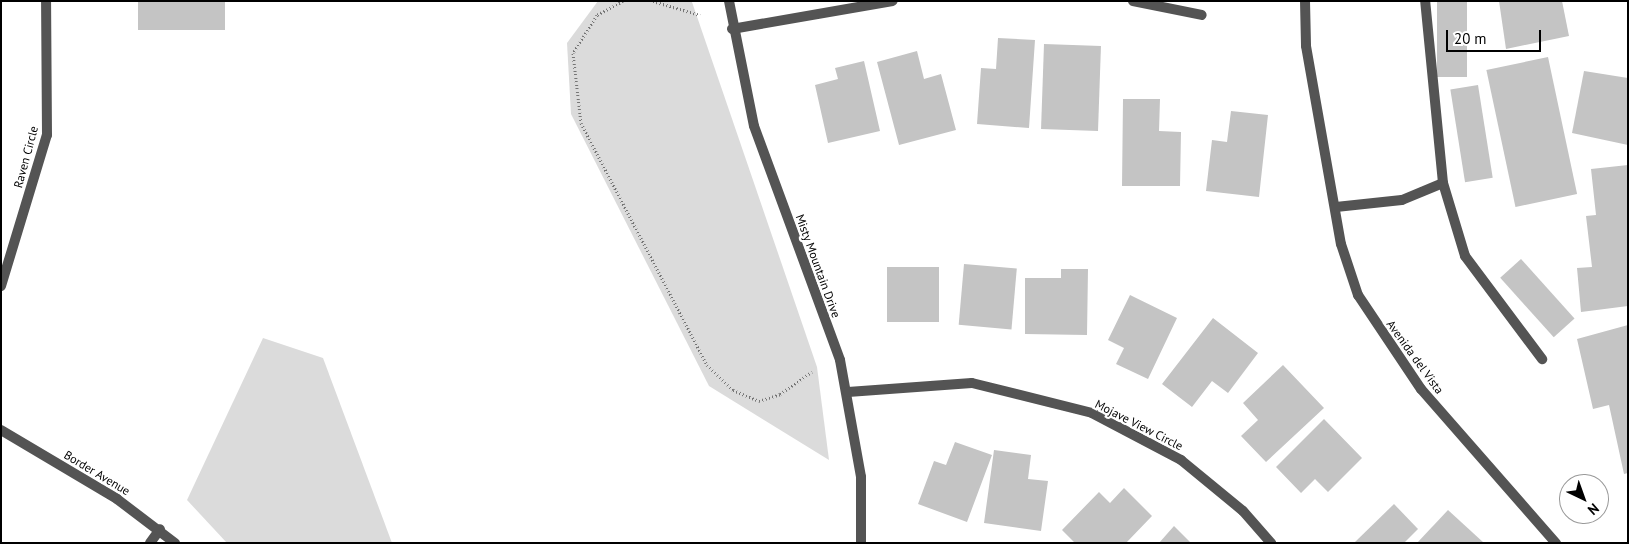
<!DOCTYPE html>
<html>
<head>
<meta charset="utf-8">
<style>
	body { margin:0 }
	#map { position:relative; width:1629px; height:544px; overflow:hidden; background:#fff; font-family:"PT Sans",sans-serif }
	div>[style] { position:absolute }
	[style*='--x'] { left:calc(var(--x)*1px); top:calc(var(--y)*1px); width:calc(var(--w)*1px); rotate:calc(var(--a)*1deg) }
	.green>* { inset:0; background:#dbdbdb }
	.building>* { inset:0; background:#c4c4c4; transform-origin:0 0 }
	.path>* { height:3px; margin-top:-1.5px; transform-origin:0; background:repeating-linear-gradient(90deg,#767676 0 1px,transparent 0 3.5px) }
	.service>* { height:10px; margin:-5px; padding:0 5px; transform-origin:5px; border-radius:5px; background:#545454 }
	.minor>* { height:10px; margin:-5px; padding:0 5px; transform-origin:5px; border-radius:5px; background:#545454 }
	.tertiary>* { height:10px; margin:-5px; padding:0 5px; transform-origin:5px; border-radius:5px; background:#545454 }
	span { translate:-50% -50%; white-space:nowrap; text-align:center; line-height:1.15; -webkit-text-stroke:4.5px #fff; paint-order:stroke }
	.street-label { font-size:12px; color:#000 }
	.frame { position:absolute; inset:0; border:2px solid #000; pointer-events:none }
	.north { position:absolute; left:1559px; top:474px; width:50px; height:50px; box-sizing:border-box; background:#fff; border:1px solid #999; border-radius:50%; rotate:138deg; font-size:14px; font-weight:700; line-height:20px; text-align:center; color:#000 }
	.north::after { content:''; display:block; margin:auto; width:18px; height:22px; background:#000; clip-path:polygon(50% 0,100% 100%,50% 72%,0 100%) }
	.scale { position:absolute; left:1446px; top:30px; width:95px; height:22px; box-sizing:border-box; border:2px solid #000; border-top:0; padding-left:6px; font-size:15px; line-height:18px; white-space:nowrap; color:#000; -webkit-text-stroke:4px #fff; paint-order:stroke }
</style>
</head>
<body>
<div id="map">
	<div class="green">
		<i style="clip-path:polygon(598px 1px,692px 2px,817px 367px,829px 460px,709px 386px,571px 114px,567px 43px)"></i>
		<i style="clip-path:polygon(263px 338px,323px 358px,392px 543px,227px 543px,187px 500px)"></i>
	</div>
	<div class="building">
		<i style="left:138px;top:1px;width:87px;height:29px"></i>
		<i style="left:1437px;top:1px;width:30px;height:76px"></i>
		<i style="clip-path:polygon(1499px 1px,1562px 1px,1569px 36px,1506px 49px)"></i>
		<i style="clip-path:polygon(998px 38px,1035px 40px,1029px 128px,977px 124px,981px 68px,996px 69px)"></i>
		<i style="left:1044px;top:44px;width:57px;height:85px;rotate:2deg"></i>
		<i style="clip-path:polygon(917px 51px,924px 79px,941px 74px,956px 130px,899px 145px,877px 62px)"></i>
		<i style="left:1548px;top:57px;width:140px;height:63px;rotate:78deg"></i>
		<i style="clip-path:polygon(864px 61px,880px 131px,828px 143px,815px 85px,838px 79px,835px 68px)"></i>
		<i style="clip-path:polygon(1584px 71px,1628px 78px,1628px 145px,1572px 133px)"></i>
		<i style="left:1478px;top:85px;width:94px;height:28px;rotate:81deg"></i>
		<i style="clip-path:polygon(1123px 99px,1160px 99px,1159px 131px,1181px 132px,1180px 186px,1122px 186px)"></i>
		<i style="clip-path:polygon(1231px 111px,1268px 115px,1259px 197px,1206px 191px,1212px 140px,1227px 142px)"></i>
		<i style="clip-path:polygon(1628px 165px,1628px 306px,1581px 312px,1577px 268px,1592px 267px,1586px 216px,1596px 215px,1591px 169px)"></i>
		<i style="left:1521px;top:259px;width:80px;height:28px;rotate:48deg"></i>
		<i style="left:964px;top:264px;width:53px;height:61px;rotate:5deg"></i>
		<i style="left:887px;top:267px;width:52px;height:55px"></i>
		<i style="clip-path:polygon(1061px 269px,1088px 269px,1087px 335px,1025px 334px,1025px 278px,1061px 278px)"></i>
		<i style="clip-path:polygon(1130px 295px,1177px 318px,1148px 379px,1116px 364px,1124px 348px,1108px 340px)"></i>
		<i style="clip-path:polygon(1213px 318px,1258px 353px,1228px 393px,1212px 381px,1192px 407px,1162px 384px)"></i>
		<i style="clip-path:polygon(1628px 325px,1628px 473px,1624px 474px,1609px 405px,1593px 409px,1577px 339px)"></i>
		<i style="clip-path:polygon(1283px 365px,1324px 408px,1266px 462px,1241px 436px,1258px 420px,1243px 403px)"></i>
		<i style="clip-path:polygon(1324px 419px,1362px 458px,1328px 492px,1315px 479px,1301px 493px,1276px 467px)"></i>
		<i style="clip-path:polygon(955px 442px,992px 455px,967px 522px,918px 504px,934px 461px,946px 465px)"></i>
		<i style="clip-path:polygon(994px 450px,1031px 455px,1028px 479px,1048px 481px,1041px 531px,984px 523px)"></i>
		<i style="clip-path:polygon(1124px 488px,1152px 516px,1126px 543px,1075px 543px,1062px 530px,1099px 492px,1110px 503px)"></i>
		<i style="clip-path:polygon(1394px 504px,1418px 529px,1404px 543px,1354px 543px)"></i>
		<i style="clip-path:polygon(1448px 510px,1484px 543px,1417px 543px)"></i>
		<i style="clip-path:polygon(1174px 526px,1191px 543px,1159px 543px)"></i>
	</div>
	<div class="path">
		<i style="--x:623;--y:1;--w:30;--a:152"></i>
		<i style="--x:597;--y:15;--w:45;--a:122.3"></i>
		<i style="--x:573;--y:53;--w:70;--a:83.5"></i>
		<i style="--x:581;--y:123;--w:273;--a:62.5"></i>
		<i style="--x:707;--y:365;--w:36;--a:44"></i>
		<i style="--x:733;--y:390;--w:28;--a:23"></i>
		<i style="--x:759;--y:401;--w:22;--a:-18"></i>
		<i style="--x:780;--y:394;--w:39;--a:-35"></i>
		<i style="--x:653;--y:1;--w:49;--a:16.6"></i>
	</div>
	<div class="service">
		<i style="--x:1443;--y:183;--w:76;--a:73.2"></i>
		<i style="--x:1465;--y:256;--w:129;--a:53.2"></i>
		<i style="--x:1336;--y:207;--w:66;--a:-6.1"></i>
		<i style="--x:1402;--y:200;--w:44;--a:-22.5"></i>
		<i style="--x:1443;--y:183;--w:183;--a:-95.6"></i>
	</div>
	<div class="minor">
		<i style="--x:729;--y:1;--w:127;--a:78.7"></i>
		<i style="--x:754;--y:126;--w:249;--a:69.8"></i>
		<i style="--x:840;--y:360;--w:119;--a:79.8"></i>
		<i style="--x:861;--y:477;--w:66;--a:90"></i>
		<i style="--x:1133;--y:1;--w:70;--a:11.5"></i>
		<i style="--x:1305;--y:1;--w:45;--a:88.7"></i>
		<i style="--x:1306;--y:46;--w:201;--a:80"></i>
		<i style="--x:1341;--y:244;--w:54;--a:71.6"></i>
		<i style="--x:1358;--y:295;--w:113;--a:56.2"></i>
		<i style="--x:1421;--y:389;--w:205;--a:48.8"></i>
		<i style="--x:732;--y:29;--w:163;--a:-9.9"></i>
		<i style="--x:1;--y:286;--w:158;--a:-73.1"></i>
		<i style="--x:47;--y:135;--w:134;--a:-90.4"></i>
		<i style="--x:848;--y:392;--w:124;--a:-4.2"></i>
		<i style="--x:972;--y:383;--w:124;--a:14"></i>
		<i style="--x:1092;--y:413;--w:101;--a:27.8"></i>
		<i style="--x:1181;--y:460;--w:80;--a:39.4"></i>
		<i style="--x:1243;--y:511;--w:43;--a:48.8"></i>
		<i style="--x:150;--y:543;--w:17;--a:-54"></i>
	</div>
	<div class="tertiary">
		<i style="--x:1;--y:430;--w:135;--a:30.7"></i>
		<i style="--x:117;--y:499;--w:73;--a:37.2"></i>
	</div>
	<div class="street-label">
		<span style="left:26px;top:157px;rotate:-75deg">Raven Circle</span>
		<span style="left:818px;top:266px;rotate:70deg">Misty Mountain Drive</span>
		<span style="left:1415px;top:357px;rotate:54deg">Avenida del Vista</span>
		<span style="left:1139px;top:425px;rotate:27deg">Mojave View Circle</span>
		<span style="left:97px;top:473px;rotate:31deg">Border Avenue</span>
	</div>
	<div class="frame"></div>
	<div class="north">N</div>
	<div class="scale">20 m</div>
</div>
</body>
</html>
